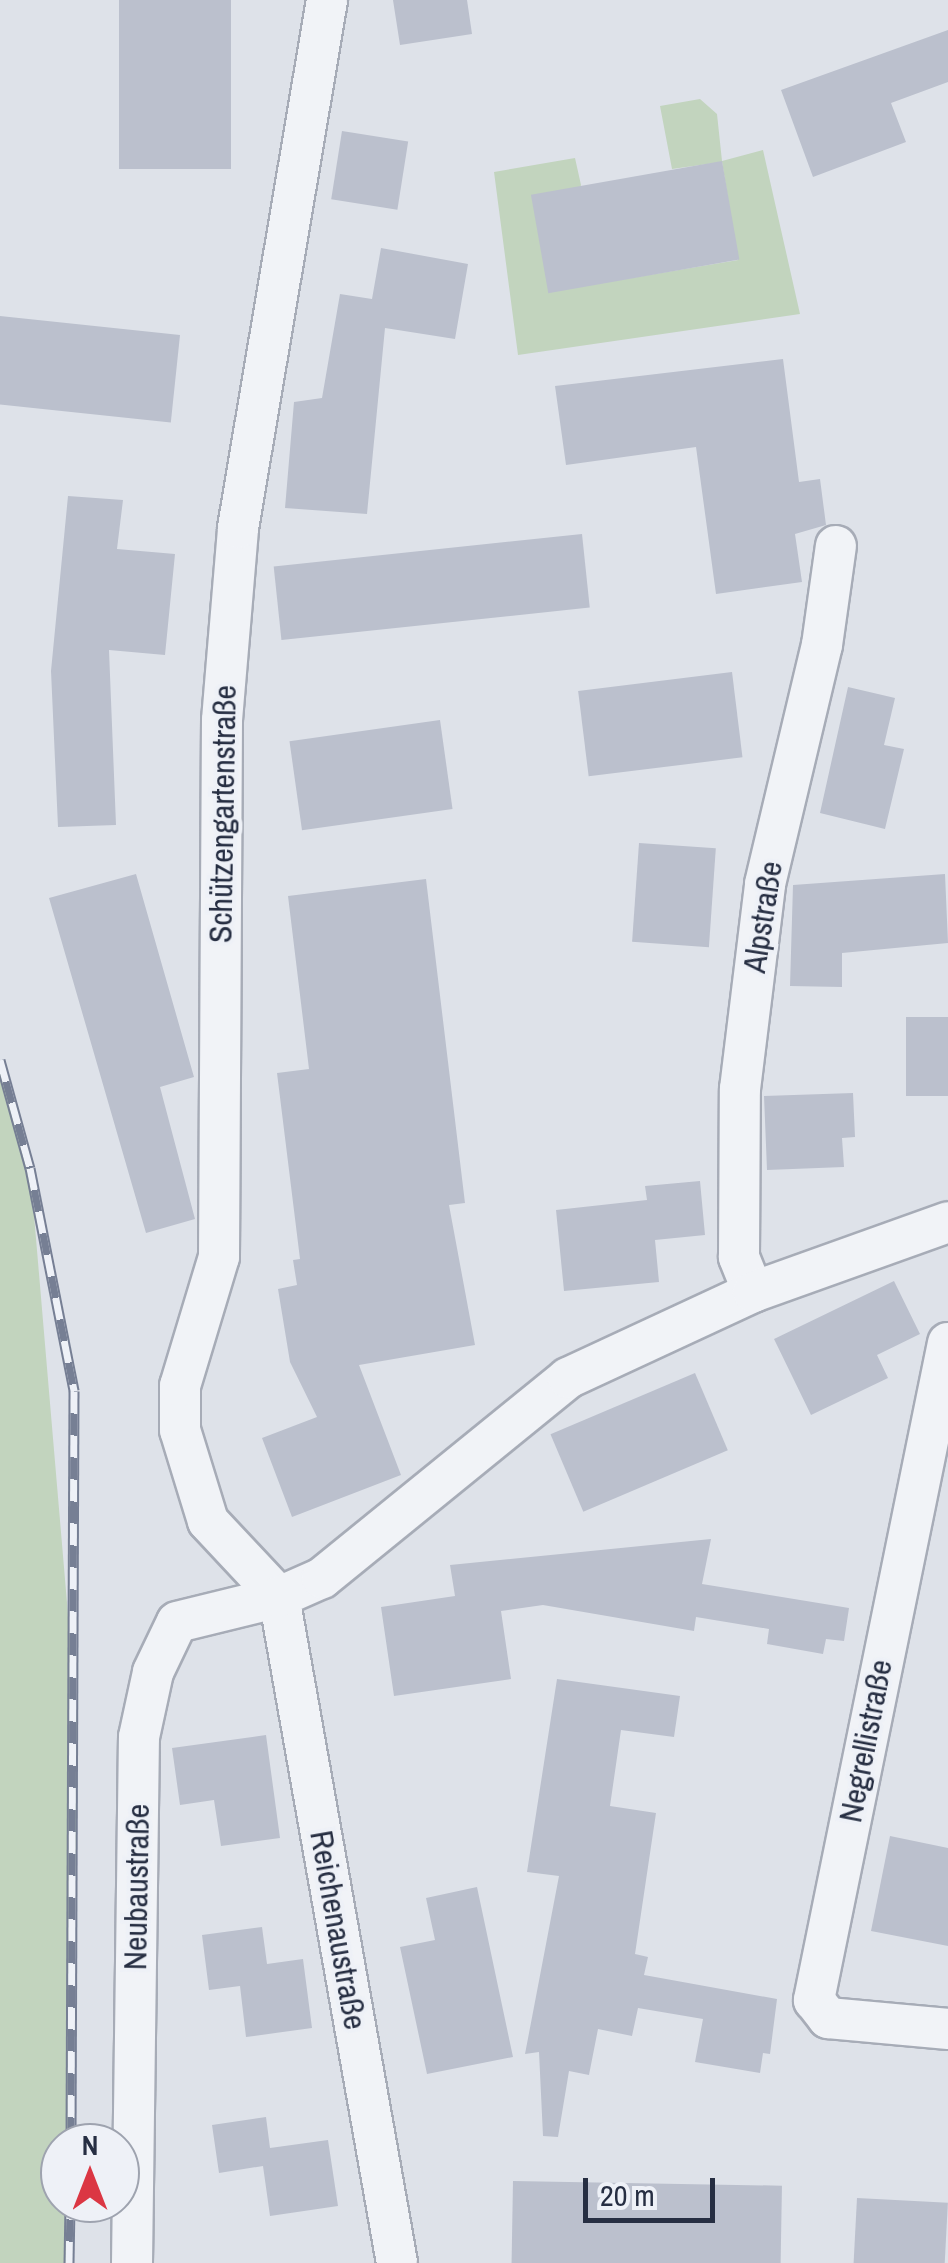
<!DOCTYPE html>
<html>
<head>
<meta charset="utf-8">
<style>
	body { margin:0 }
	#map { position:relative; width:948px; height:2263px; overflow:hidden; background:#dee2e9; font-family:"Archivo Narrow",sans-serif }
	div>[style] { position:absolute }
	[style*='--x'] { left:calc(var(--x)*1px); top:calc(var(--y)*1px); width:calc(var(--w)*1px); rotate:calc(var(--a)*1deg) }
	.green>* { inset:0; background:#c2d4be }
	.building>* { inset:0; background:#bbc0cd; transform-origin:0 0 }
	.roads { filter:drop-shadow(2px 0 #a7acb7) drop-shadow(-2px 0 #a7acb7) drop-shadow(0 2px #a7acb7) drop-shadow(0 -2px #a7acb7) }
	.street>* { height:40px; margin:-20px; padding:0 20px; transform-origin:20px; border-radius:20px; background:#f1f3f7 }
	.rail>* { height:11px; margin-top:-5.5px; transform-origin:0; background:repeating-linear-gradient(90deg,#eef1f7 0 22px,#767f94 0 44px); box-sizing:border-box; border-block:2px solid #767f94 }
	span { translate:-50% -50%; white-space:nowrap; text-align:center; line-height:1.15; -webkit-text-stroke:8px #eef1f7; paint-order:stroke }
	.street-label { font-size:32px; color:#262e42 }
	.north { position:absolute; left:40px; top:2123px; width:100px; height:100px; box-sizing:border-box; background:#eef1f7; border:2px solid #9ea3af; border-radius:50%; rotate:0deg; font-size:28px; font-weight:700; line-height:40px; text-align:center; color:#262e42 }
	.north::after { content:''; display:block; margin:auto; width:35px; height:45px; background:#db3643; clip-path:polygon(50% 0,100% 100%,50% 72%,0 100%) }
	.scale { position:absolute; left:583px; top:2178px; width:132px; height:45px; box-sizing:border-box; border:5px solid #262e42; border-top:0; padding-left:12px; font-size:30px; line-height:35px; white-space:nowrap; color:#262e42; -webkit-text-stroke:8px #eef1f7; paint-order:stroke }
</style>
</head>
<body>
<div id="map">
	<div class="green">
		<i style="clip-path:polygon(700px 99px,717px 114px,722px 161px,763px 150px,800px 314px,518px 355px,494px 172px,575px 158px,581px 185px,548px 292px,738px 260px,722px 162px,672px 169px,660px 106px)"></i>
		<i style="clip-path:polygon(0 1060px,30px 1168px,78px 1732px,70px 2143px,60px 2143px,68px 2263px,0 2263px)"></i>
	</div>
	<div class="building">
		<i style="left:119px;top:0;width:112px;height:169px"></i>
		<i style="clip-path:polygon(393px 0,467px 0,472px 34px,400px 45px)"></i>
		<i style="clip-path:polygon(948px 30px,948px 82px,891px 103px,906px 142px,813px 177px,781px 90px)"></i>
		<i style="left:342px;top:131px;width:67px;height:69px;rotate:9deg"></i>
		<i style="left:722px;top:161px;width:100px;height:194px;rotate:80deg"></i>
		<i style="clip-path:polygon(381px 248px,468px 264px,455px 339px,385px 328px,367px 514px,285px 508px,294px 402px,322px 398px,340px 294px,372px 299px)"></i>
		<i style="left:0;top:316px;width:181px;height:88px;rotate:6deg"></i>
		<i style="clip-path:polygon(783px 359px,799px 482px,820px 479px,826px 525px,795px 534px,802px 582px,716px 594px,696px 447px,566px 465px,555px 386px)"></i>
		<i style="clip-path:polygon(68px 496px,123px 500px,117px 549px,175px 554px,165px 655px,109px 650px,116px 825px,58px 827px,51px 671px)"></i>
		<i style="left:582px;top:534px;width:74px;height:310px;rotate:84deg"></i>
		<i style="left:732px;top:672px;width:86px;height:155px;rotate:83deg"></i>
		<i style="clip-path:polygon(848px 687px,895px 698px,884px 745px,904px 749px,885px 829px,820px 813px)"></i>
		<i style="left:440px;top:720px;width:90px;height:152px;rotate:82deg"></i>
		<i style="left:639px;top:843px;width:77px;height:99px;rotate:4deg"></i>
		<i style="clip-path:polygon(136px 874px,194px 1077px,160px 1087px,195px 1219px,146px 1233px,49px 898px)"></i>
		<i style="clip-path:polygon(945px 874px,948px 943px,842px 953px,842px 987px,790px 986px,793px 885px)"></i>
		<i style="clip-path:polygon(426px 879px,465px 1203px,449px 1205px,475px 1345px,359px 1365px,401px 1475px,292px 1517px,262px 1438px,317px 1417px,290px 1362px,278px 1289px,297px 1285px,293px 1260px,300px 1259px,277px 1073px,309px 1069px,288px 896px)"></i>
		<i style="left:948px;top:1017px;width:79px;height:42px;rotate:90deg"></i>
		<i style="clip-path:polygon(853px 1093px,855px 1137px,842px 1138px,844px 1167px,767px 1170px,764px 1096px)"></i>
		<i style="clip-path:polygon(700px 1181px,705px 1235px,655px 1240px,659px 1282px,564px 1291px,556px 1210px,647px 1200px,645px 1186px)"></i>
		<i style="clip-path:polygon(894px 1281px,920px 1334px,877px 1355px,888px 1378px,811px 1415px,774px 1339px)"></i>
		<i style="left:695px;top:1373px;width:84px;height:157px;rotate:67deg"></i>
		<i style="clip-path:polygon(711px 1539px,702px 1584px,849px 1608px,844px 1641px,826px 1639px,823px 1654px,767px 1644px,769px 1629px,696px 1617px,694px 1631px,543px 1605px,501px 1611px,511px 1679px,394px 1696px,381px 1607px,455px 1596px,450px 1565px)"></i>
		<i style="clip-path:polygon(557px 1679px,680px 1696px,674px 1737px,621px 1730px,610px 1806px,656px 1813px,635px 1954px,648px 1957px,644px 1975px,777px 1999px,770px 2054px,763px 2053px,760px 2073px,695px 2062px,703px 2019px,638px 2008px,632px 2036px,598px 2029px,589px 2075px,569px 2071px,558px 2137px,543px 2136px,539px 2052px,525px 2054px,559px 1876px,527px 1872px)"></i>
		<i style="clip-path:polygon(266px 1735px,280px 1838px,221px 1846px,214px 1800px,180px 1805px,172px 1748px)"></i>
		<i style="clip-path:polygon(890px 1836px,948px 1848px,948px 1946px,871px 1931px)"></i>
		<i style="clip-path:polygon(477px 1887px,513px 2057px,427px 2074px,400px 1947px,435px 1940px,426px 1898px)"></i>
		<i style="clip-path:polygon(262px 1927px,267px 1964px,303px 1959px,312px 2028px,246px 2037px,240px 1986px,209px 1990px,202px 1935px)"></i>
		<i style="clip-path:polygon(266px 2117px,270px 2148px,328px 2140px,338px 2206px,270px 2216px,263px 2166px,219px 2173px,212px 2125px)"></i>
		<i style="left:513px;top:2181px;width:269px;height:82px;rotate:1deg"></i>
		<i style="left:857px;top:2198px;width:91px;height:65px;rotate:3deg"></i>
	</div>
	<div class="roads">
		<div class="street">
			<i style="--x:753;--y:1292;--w:38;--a:-112"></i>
			<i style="--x:739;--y:1257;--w:168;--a:-89.7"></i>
			<i style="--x:740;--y:1089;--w:207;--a:-83"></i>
			<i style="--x:765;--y:884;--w:246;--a:-76.6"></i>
			<i style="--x:822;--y:645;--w:100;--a:-82"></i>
			<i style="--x:948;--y:1343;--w:671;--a:101.53"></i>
			<i style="--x:814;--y:2000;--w:23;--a:52"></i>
			<i style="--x:828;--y:2018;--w:121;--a:5.2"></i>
			<i style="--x:279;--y:1597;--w:104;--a:-133.1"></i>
			<i style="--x:208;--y:1521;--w:95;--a:-107.1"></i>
			<i style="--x:180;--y:1430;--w:44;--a:-90"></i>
			<i style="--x:180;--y:1386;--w:135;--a:-73.2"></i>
			<i style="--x:219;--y:1257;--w:537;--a:-89.68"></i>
			<i style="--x:222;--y:720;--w:193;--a:-85.2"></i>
			<i style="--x:238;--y:528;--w:535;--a:-80.43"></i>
			<i style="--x:279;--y:1597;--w:676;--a:79.95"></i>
			<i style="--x:132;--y:2263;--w:526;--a:-89.24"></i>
			<i style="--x:139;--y:1737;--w:66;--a:-77.8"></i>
			<i style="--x:153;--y:1672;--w:55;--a:-64.4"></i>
			<i style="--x:177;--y:1622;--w:105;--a:-13.8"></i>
			<i style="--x:279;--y:1597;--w:47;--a:-23.8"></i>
			<i style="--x:322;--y:1578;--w:317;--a:-39.1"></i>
			<i style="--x:568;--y:1378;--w:204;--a:-24.9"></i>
			<i style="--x:753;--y:1292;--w:207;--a:-19.7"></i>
		</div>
	</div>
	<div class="rail">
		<i style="--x:0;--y:1060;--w:112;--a:74.5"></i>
		<i style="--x:30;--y:1168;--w:227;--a:78.8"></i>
		<i style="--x:74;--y:1391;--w:752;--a:90.23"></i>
		<i style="--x:69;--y:2263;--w:60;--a:-89"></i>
	</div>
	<div class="street-label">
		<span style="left:223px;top:814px;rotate:-89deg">Schützengartenstraße</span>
		<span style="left:763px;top:917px;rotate:-81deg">Alpstraße</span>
		<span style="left:866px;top:1741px;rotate:-79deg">Negrellistraße</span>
		<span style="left:137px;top:1887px;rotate:-89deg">Neubaustraße</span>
		<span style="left:338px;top:1930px;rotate:80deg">Reichenaustraße</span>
	</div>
	<div class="north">N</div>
	<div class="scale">20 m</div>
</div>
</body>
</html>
